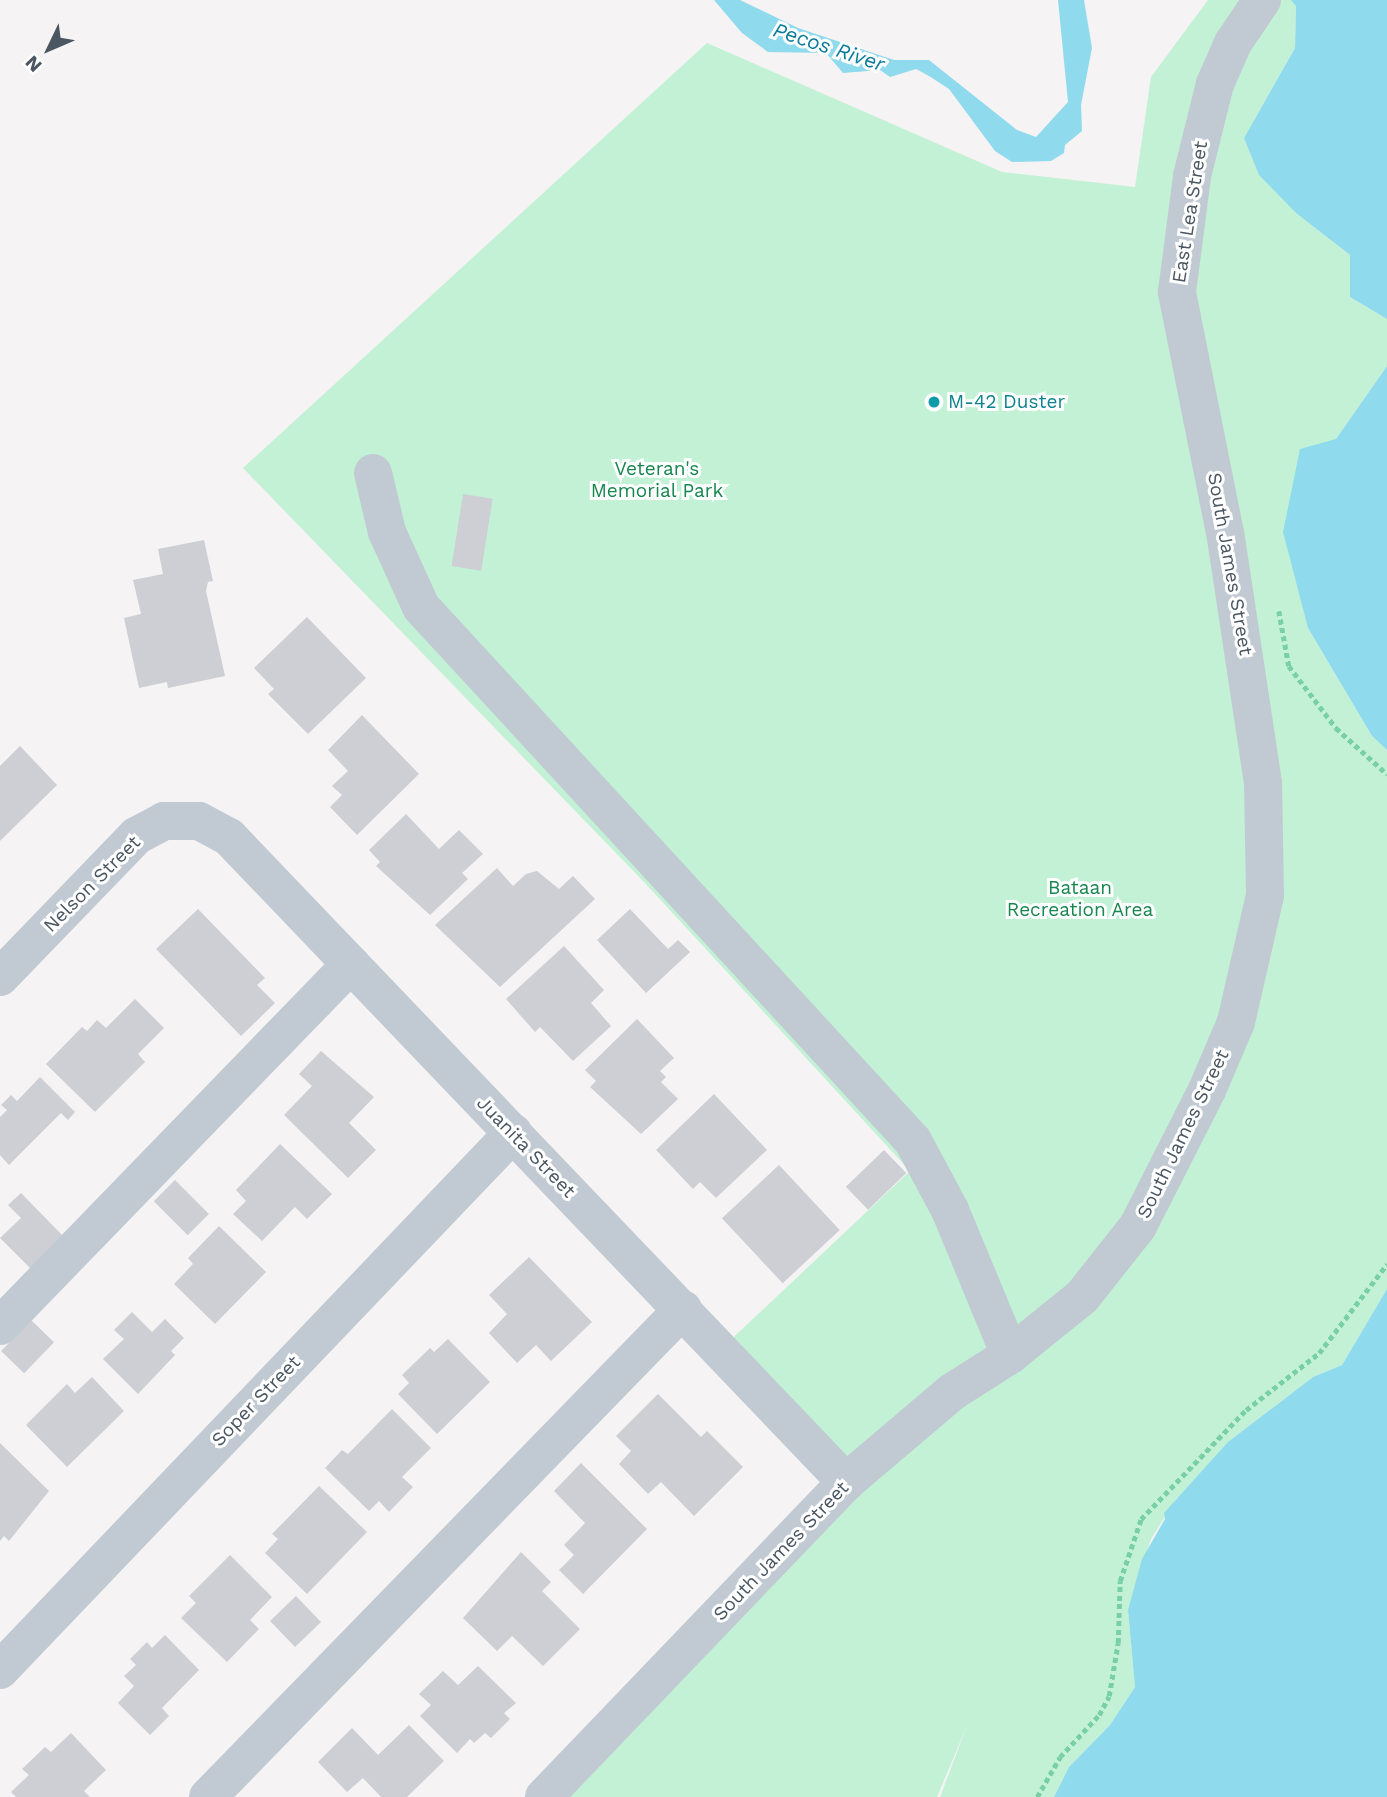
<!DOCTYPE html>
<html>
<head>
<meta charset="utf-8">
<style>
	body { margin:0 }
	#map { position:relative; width:1387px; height:1797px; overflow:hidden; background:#f5f3f3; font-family:"Work Sans",sans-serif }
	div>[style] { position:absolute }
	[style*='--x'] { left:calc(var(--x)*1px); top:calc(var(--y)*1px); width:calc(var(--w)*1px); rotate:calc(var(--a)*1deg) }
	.green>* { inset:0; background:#c3f1d5 }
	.water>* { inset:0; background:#90daee }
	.building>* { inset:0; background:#cdcfd5; transform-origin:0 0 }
	.path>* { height:4.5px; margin-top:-2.25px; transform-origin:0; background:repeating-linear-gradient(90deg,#7ad0a6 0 5px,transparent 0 8.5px) }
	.minor>* { height:38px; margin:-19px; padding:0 19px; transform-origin:19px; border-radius:19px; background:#c1cad2 }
	.dots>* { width:19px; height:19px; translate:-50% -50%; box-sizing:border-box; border:4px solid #fff; border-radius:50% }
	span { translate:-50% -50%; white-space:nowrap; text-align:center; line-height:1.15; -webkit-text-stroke:6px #fff; paint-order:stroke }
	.street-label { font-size:19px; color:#4a5661 }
	.culture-label { font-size:19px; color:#0d838f }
	.left { translate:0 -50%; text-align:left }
	.park-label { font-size:19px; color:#17864f }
	.water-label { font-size:21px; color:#0c7c9b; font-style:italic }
	.north { position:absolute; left:14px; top:14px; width:70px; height:70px; -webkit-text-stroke:5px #fff; paint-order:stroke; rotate:226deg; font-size:19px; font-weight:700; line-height:28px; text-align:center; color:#4a5661 }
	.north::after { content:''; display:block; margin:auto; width:24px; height:32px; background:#4a5661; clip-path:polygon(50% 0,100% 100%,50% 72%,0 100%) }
</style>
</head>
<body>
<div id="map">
	<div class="green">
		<i style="clip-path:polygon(1208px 0,1304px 0,1296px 6px,1295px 48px,1244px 138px,1296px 213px,1350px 255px,1350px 297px,1387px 319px,1387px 366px,1336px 439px,1308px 628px,1372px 736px,1387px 750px,1387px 1289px,1342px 1365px,1313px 1377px,1228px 1442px,1185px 1494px,1176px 1499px,1151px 1539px,1128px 1610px,1135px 1687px,1110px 1725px,1069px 1767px,1054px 1797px,940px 1797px,968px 1723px,937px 1797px,544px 1797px,846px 1482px,721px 1349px,910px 1171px,645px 883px,243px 468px,707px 43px,1002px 172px,1135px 187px,1151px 77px)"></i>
	</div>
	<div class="water">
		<i style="clip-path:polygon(714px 0,740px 0,798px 28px,894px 60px,929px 60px,1017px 130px,1036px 137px,1068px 102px,1058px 0,1084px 0,1092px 48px,1081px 105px,1082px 131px,1065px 145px,1064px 153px,1051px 161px,1012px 162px,995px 151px,949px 89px,929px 76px,916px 69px,890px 77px,880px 70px,843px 73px,826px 53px,768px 52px,742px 33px)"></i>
		<i style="clip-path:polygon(1291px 0,1387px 0,1387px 319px,1350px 297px,1350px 255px,1296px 213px,1259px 175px,1244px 138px,1295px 48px,1296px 6px)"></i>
		<i style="clip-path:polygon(1387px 366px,1387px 750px,1372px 736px,1308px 628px,1283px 532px,1300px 449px,1336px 439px)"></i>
		<i style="clip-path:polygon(1387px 1289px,1387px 1797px,1054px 1797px,1069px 1767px,1110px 1725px,1135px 1687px,1128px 1610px,1142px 1559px,1165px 1519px,1164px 1513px,1228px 1442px,1313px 1377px,1342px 1365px)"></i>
	</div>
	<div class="building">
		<i style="left:463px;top:494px;width:30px;height:73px;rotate:9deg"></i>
		<i style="clip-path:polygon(204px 540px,213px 581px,208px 582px,206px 591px,225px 676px,168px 688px,167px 682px,139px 688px,124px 618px,141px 614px,133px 580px,163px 574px,158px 549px)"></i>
		<i style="clip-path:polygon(307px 617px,366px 678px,308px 734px,268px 694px,274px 689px,254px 668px)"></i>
		<i style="clip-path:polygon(362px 715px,419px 774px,357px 835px,330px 807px,342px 795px,332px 786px,348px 771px,328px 750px)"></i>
		<i style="clip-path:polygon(20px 746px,57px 785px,0 841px,0 766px)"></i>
		<i style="clip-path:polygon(406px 814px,439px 849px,459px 830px,483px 854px,462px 873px,468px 879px,430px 915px,376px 866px,380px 862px,369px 850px)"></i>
		<i style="clip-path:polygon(497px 868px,513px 886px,526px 874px,537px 871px,559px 889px,573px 876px,595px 899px,500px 987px,435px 925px)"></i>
		<i style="clip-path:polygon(198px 909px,265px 978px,257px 985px,275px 1003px,241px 1036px,156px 949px)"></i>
		<i style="clip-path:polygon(630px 909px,668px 949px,678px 940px,690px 952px,646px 993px,597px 940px)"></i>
		<i style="clip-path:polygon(564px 946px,604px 990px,591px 1003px,611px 1026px,573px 1061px,540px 1027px,535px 1032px,506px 999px)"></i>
		<i style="clip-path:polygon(135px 999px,164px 1028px,138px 1054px,145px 1062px,95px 1112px,46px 1064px,82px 1027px,87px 1031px,97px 1020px,106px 1028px)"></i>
		<i style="clip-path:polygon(637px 1019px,674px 1058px,660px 1071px,666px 1077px,661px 1082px,678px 1099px,641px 1134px,590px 1087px,596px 1081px,585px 1070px)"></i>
		<i style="clip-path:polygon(321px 1051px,374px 1097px,349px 1123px,376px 1150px,348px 1178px,284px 1115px,312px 1086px,299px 1074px)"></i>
		<i style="clip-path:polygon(40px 1077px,75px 1112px,68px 1120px,61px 1113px,9px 1165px,0 1155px,0 1117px,7px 1110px,1px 1105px,11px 1095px,17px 1101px)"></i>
		<i style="clip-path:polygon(714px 1094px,767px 1150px,716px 1198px,700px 1182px,693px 1189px,656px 1150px)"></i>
		<i style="clip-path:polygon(280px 1144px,332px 1194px,307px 1219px,295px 1207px,262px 1241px,233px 1214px,246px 1201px,236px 1190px)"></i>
		<i style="left:884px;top:1150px;width:32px;height:53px;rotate:46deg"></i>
		<i style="left:779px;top:1165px;width:89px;height:78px;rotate:47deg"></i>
		<i style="left:175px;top:1180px;width:48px;height:30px;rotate:45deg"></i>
		<i style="clip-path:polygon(21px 1193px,64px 1237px,31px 1269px,0 1238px,21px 1218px,8px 1205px)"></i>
		<i style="clip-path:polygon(219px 1226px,266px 1272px,215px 1324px,174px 1284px,193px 1264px,188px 1258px)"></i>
		<i style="clip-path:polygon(529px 1257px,592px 1322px,551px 1361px,536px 1345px,517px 1363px,489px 1333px,507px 1314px,489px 1295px)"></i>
		<i style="clip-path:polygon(132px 1312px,152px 1332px,165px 1319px,184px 1338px,171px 1351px,175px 1355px,138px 1394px,103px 1359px,124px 1339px,114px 1330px)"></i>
		<i style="left:31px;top:1320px;width:32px;height:43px;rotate:44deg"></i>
		<i style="clip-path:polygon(448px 1339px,490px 1382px,437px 1434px,398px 1394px,409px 1383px,402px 1375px,430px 1348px,434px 1352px)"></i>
		<i style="clip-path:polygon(92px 1377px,124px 1411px,67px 1467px,26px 1425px,67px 1384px,75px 1393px)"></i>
		<i style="clip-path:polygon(658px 1394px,701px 1437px,707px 1431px,743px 1467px,694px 1516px,661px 1482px,648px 1494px,619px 1464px,631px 1451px,616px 1436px)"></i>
		<i style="clip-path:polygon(392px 1409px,431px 1448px,402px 1477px,413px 1487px,389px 1512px,379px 1501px,369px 1511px,325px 1468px,342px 1450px,348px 1454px)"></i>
		<i style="clip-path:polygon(0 1443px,49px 1491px,9px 1541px,4px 1536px,0 1541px)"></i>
		<i style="clip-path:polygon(581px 1463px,647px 1529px,583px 1594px,559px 1570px,574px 1555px,564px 1545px,585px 1523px,554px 1491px)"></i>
		<i style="clip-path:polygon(319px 1486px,367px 1532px,307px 1594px,265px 1553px,278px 1539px,272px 1534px)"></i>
		<i style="clip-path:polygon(521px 1552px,551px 1582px,542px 1591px,580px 1629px,543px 1666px,512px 1636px,497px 1651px,463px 1618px)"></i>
		<i style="clip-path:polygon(230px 1555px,272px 1597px,250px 1620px,259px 1629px,227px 1662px,181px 1618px,196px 1603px,189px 1596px)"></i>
		<i style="left:296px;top:1596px;width:36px;height:36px;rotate:46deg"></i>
		<i style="clip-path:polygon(165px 1635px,199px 1670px,162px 1708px,169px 1716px,150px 1735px,118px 1703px,134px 1686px,124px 1676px,136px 1665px,130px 1659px,147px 1642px,152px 1648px)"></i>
		<i style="clip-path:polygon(478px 1666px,516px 1703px,504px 1713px,510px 1719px,491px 1738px,485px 1733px,474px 1743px,470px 1739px,457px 1753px,420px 1716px,431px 1705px,419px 1694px,443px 1671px,458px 1685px)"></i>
		<i style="clip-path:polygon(409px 1725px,444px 1761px,407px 1797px,381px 1797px,363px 1778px,347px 1792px,318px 1762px,352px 1728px,378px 1755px)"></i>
		<i style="clip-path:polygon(71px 1733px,106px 1770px,84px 1791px,90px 1797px,16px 1797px,11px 1792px,29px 1775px,22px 1769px,45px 1747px,51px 1752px)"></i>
	</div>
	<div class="path">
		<i style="--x:1279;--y:611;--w:56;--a:79.7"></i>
		<i style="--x:1289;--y:666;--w:78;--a:52.8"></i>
		<i style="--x:1336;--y:728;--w:69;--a:42"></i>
		<i style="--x:1037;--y:1797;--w:46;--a:-60.1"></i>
		<i style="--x:1060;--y:1757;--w:57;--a:-47.1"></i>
		<i style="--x:1099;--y:1715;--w:21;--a:-62"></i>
		<i style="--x:1109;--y:1696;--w:54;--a:-80.4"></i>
		<i style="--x:1118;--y:1643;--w:62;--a:-88.2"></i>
		<i style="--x:1120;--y:1581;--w:65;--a:-71.3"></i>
		<i style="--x:1141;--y:1519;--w:151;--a:-46.1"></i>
		<i style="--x:1246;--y:1410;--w:93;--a:-38"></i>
		<i style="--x:1319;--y:1353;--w:112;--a:-52.6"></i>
	</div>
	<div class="minor">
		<i style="--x:373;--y:473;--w:61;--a:76.7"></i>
		<i style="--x:387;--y:532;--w:82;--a:65.6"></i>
		<i style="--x:421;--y:607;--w:726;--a:47.34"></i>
		<i style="--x:913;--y:1141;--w:78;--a:61.8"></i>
		<i style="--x:950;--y:1210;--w:157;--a:67.5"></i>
		<i style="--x:0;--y:977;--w:196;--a:-46"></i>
		<i style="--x:136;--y:836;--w:32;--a:-28"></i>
		<i style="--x:164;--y:821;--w:35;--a:0"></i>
		<i style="--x:199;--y:821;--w:34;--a:28"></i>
		<i style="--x:229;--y:837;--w:893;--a:46.27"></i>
		<i style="--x:0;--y:1326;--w:504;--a:-45.88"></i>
		<i style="--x:0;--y:1670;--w:743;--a:-46.31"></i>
		<i style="--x:208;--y:1797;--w:681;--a:-45.77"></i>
		<i style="--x:544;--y:1797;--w:436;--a:-46.2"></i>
		<i style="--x:846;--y:1482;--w:139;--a:-40.3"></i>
		<i style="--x:952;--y:1392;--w:69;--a:-32.5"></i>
		<i style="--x:1010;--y:1355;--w:92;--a:-38.9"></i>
		<i style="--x:1082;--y:1297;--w:90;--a:-51.7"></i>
		<i style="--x:1138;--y:1226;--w:153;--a:-63.1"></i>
		<i style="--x:1207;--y:1090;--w:74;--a:-66.9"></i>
		<i style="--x:1236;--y:1022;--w:130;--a:-77.1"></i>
		<i style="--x:1265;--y:895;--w:112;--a:-91"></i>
		<i style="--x:1263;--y:783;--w:253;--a:-98.6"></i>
		<i style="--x:1225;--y:533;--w:246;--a:-101.3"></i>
		<i style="--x:1177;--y:292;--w:117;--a:-82.6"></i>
		<i style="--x:1192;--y:176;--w:95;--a:-76"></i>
		<i style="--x:1215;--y:84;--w:45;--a:-66.3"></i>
		<i style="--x:1233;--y:43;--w:52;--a:-56"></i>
	</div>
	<div class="dots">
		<i style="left:934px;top:402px;background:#0f9aa8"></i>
	</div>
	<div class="street-label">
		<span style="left:1190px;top:212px;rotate:-81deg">East Lea Street</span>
		<span style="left:1230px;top:564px;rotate:80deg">South James Street</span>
		<span style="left:92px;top:884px;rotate:-45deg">Nelson Street</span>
		<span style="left:1183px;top:1134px;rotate:-64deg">South James Street</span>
		<span style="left:526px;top:1147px;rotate:46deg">Juanita Street</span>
		<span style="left:256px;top:1401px;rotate:-46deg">Soper Street</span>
		<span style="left:781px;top:1551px;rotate:-46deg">South James Street</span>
	</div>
	<div class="culture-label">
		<span class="left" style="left:948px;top:402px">M-42 Duster</span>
	</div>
	<div class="park-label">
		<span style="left:657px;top:480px">Veteran's<br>Memorial Park</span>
		<span style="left:1080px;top:899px">Bataan<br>Recreation Area</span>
	</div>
	<div class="water-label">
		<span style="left:829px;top:47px;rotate:18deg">Pecos River</span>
	</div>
	<div class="north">N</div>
</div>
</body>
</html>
